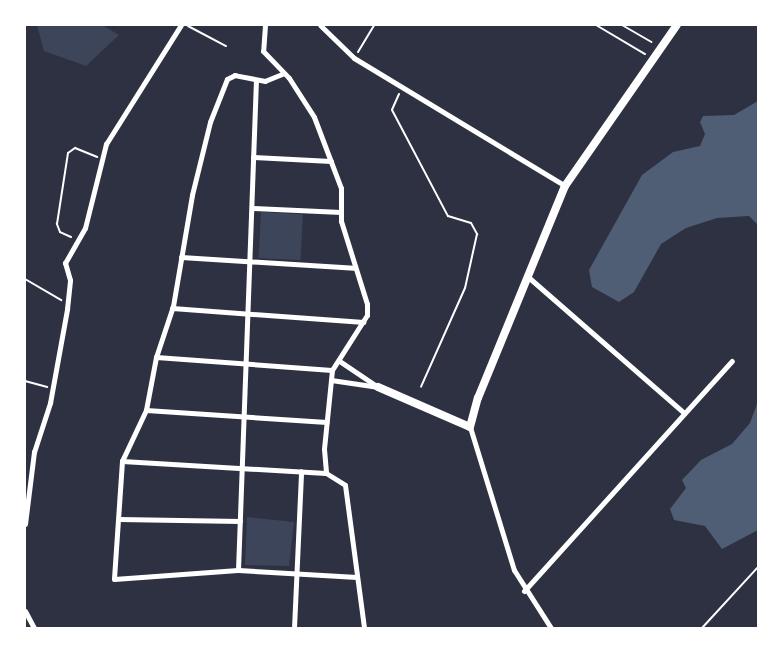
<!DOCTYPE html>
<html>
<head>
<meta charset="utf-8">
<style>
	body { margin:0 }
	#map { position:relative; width:783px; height:653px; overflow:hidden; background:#2d3142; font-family:"Space Grotesk",sans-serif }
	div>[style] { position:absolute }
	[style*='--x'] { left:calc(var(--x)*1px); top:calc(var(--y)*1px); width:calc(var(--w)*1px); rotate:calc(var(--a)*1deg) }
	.green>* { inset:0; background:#3c4559; transform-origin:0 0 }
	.water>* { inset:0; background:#4f5d75 }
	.path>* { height:2px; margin:-1px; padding:0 1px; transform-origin:1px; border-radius:1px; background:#fff }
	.minor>* { height:5px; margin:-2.5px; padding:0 2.5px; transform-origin:2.5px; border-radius:2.5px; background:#fff }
	.tertiary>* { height:8px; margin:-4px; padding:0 4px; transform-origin:4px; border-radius:4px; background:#fff }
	span { translate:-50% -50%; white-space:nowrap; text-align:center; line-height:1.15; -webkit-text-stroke:4px #fff; paint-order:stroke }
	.frame { position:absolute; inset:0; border:26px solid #fff; pointer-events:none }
</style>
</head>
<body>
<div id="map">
	<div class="green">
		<i style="clip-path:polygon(37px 25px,102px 25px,119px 35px,86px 66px,44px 51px)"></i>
		<i style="left:261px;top:212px;width:42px;height:46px;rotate:3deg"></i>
		<i style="clip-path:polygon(247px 517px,294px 522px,289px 566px,245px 565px)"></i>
	</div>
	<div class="water">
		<i style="clip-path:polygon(758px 101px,758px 225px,749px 216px,717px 218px,686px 228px,661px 244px,634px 292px,619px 302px,592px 287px,589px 270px,642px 175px,673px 152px,700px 146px,705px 134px,700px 122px,703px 116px,734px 115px)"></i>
		<i style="clip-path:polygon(758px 401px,758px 530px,722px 549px,705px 526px,674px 520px,670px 509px,686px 488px,682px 480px,701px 460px,732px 444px,750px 423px)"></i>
	</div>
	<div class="path">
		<i style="--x:596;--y:25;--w:57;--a:30.6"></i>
		<i style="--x:622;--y:25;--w:34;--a:30"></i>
		<i style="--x:188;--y:26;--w:43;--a:27.8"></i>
		<i style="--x:358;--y:52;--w:31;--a:-59"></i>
		<i style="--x:399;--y:94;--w:17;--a:114"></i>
		<i style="--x:392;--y:110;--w:120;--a:62.2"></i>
		<i style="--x:448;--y:216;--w:24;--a:17"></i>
		<i style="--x:471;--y:223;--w:13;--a:61"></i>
		<i style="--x:477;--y:234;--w:55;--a:102.5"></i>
		<i style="--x:465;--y:288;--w:108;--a:114"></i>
		<i style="--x:71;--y:237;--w:12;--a:-156"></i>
		<i style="--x:60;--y:232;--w:9;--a:-111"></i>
		<i style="--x:57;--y:224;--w:72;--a:-81.2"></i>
		<i style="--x:68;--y:153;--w:9;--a:-36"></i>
		<i style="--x:75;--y:148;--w:24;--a:22"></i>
		<i style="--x:25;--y:279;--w:42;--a:30.3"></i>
		<i style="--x:25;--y:381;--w:23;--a:15"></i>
		<i style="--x:702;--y:628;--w:83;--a:-47.4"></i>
	</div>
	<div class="minor">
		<i style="--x:265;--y:25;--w:26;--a:94"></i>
		<i style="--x:263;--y:51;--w:37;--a:46"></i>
		<i style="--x:289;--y:78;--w:46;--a:57.3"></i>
		<i style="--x:314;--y:117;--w:76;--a:69.2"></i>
		<i style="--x:341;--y:188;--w:33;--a:90"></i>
		<i style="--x:341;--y:221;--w:87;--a:72.6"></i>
		<i style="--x:367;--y:304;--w:11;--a:90"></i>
		<i style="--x:367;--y:315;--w:65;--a:122.5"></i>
		<i style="--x:332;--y:370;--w:79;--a:95.8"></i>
		<i style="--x:324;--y:449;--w:24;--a:85"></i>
		<i style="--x:326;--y:473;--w:22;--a:32"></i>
		<i style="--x:345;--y:485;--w:144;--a:82.4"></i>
		<i style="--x:320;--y:25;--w:47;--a:44.1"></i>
		<i style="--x:354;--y:58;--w:247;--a:31.2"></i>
		<i style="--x:282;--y:74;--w:18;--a:158"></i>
		<i style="--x:265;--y:81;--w:31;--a:-169"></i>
		<i style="--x:235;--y:75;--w:9;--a:153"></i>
		<i style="--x:227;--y:79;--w:46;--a:111.6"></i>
		<i style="--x:210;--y:122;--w:75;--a:103.9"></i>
		<i style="--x:192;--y:195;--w:113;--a:99.7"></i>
		<i style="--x:173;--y:306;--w:54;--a:108.4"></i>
		<i style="--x:156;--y:357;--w:54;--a:100.7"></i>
		<i style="--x:146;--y:410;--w:56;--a:115.2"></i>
		<i style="--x:122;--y:461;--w:118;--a:93.9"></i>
		<i style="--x:114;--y:579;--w:124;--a:-4.2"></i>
		<i style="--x:238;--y:570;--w:119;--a:3.4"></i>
		<i style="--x:253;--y:157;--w:78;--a:2.9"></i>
		<i style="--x:252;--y:208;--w:89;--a:2.6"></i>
		<i style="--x:181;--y:257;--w:173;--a:3.6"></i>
		<i style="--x:527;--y:276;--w:208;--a:41.1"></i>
		<i style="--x:172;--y:308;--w:192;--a:4.2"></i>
		<i style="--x:156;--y:357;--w:176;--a:4.2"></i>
		<i style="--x:331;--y:380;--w:48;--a:8.5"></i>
		<i style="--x:378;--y:387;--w:45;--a:-146"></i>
		<i style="--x:146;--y:410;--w:181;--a:3.8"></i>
		<i style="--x:470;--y:427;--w:150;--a:72.9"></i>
		<i style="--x:514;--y:570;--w:69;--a:57.5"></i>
		<i style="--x:122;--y:461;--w:204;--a:3.4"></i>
		<i style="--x:119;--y:519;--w:121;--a:0.9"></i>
		<i style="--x:25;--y:524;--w:73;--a:-82.9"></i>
		<i style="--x:34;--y:452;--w:52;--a:-71.9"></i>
		<i style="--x:50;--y:403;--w:96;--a:-79.7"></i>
		<i style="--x:67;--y:309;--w:29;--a:-84"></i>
		<i style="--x:70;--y:280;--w:18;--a:-106"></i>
		<i style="--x:65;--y:263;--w:40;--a:-60.3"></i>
		<i style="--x:85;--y:228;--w:87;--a:-76"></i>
		<i style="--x:106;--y:144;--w:141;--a:-57.8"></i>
		<i style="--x:238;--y:570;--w:490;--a:-87.9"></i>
		<i style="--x:524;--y:591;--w:310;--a:-47.9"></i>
		<i style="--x:25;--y:611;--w:19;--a:62"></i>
		<i style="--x:294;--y:628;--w:157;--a:-87.4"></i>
	</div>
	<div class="tertiary">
		<i style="--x:378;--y:387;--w:100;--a:23.5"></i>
		<i style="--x:470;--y:427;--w:30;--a:-75"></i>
		<i style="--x:478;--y:398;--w:229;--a:-67.7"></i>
		<i style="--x:565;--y:186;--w:196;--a:-55.2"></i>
	</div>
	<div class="frame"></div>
</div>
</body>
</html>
